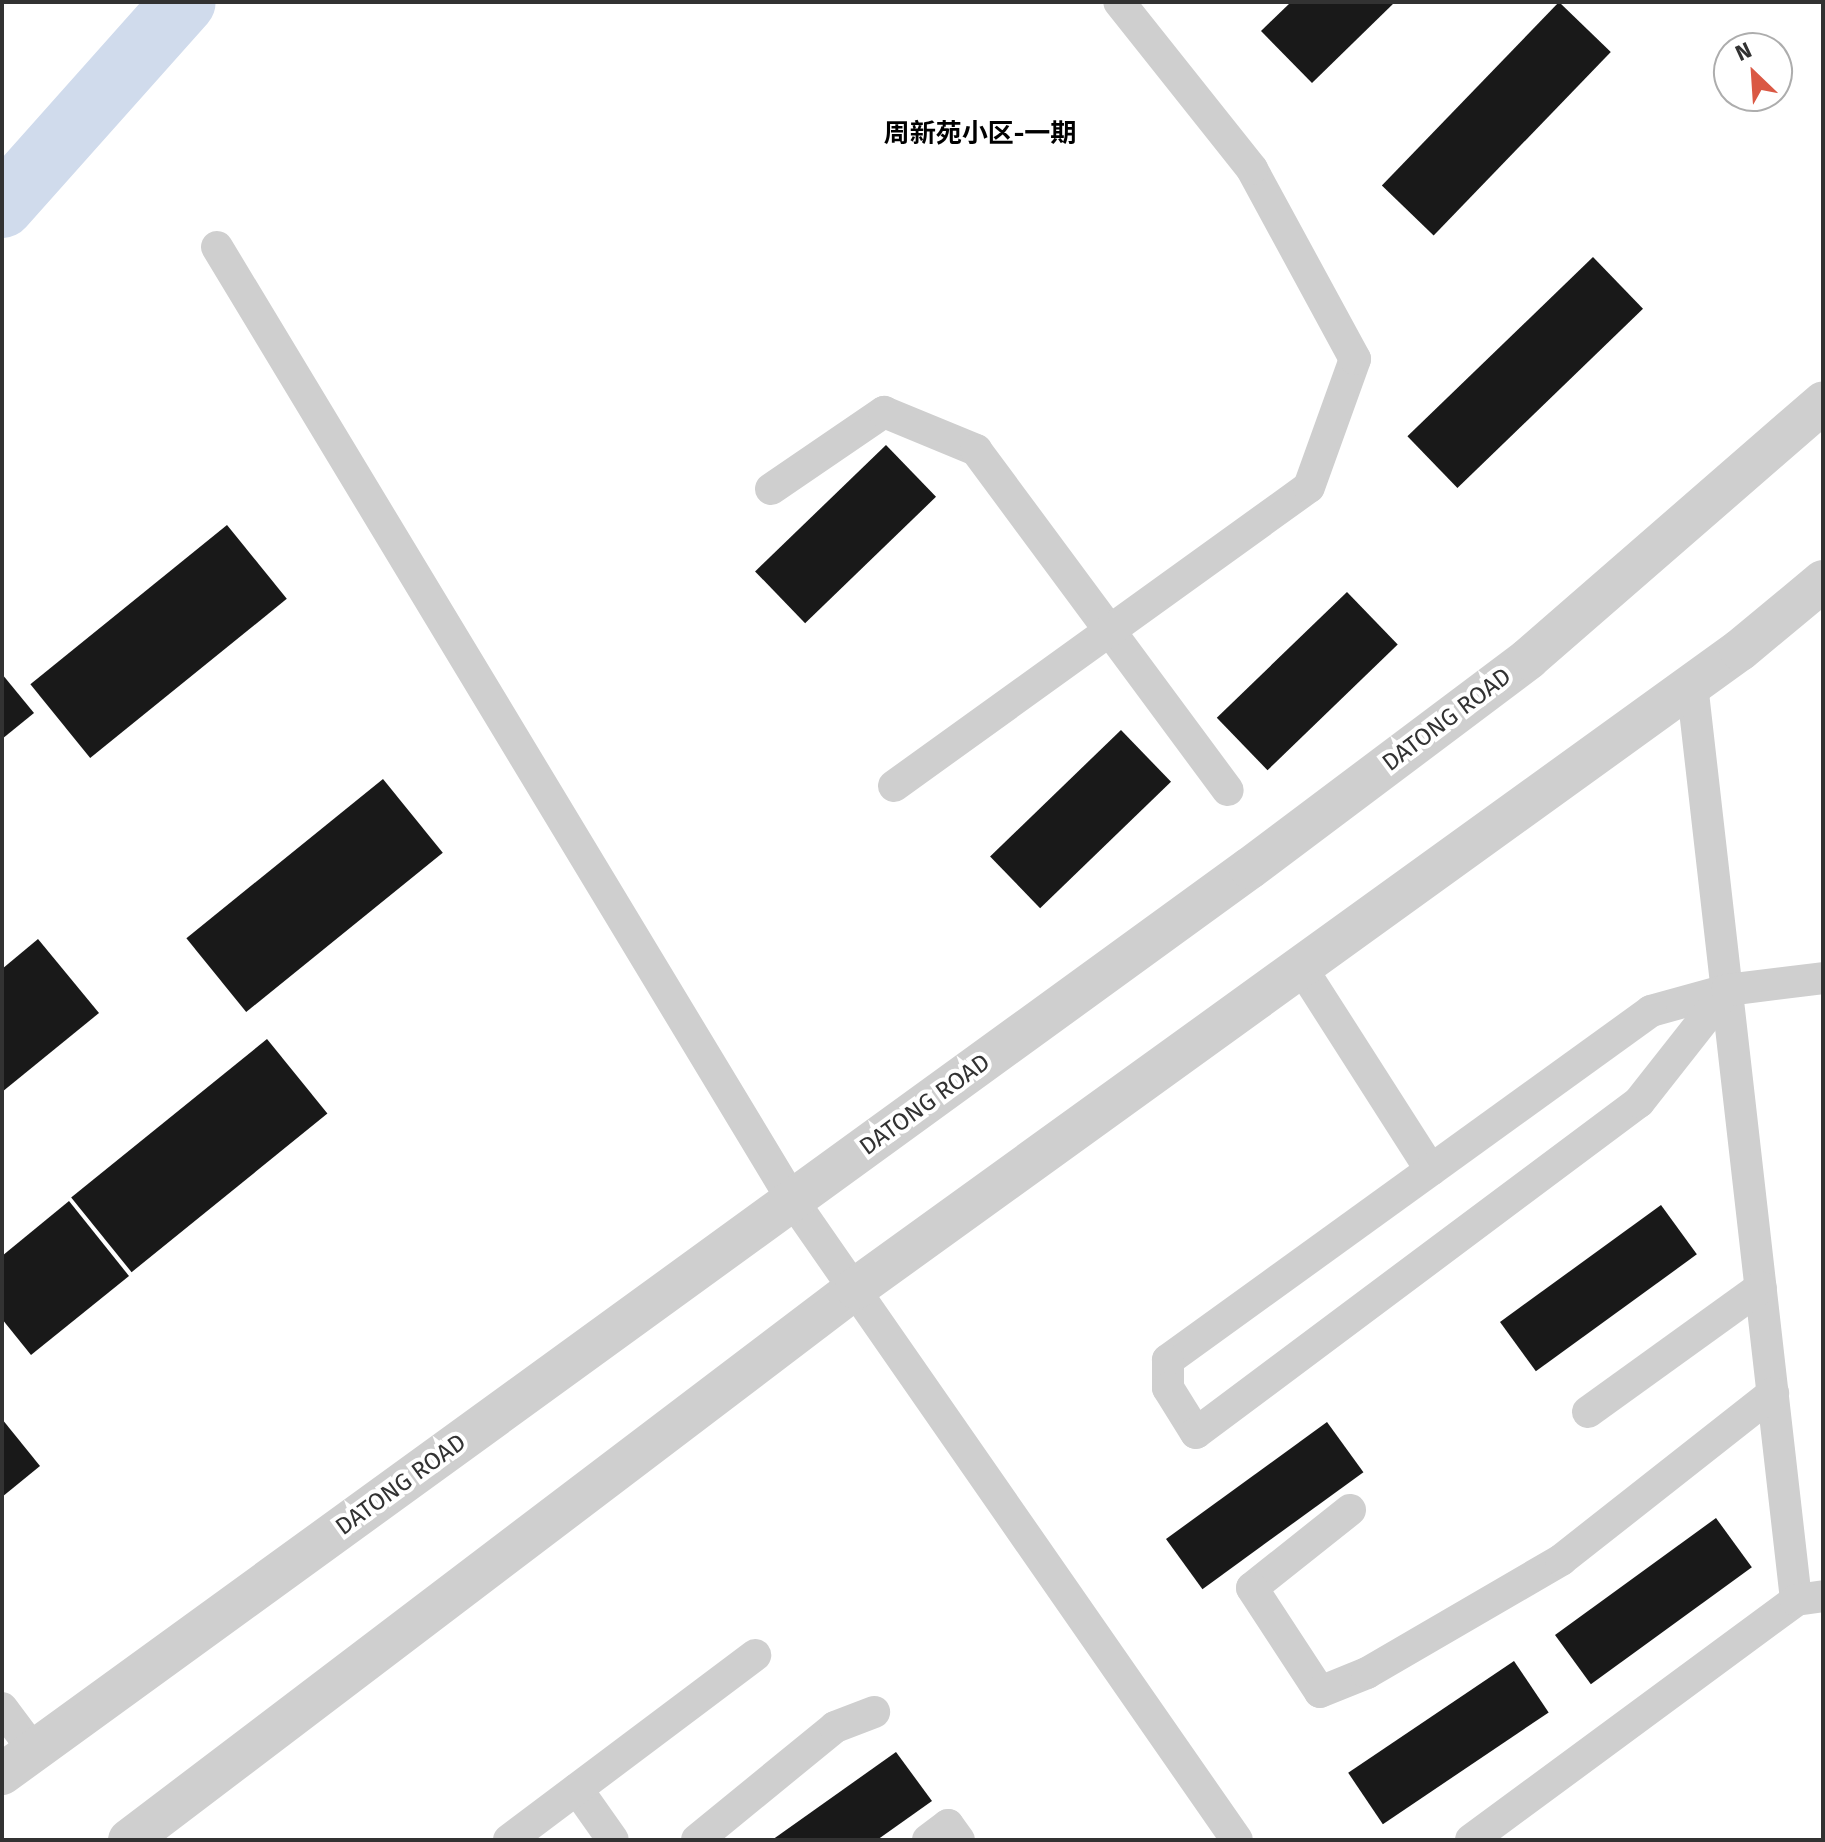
<!DOCTYPE html>
<html>
<head>
<meta charset="utf-8">
<style>
	body { margin:0 }
	#map { position:relative; width:1825px; height:1842px; overflow:hidden; background:#fff; font-family:"Fira Sans","Noto Sans SC",sans-serif }
	div>[style] { position:absolute }
	[style*='--x'] { left:calc(var(--x)*1px); top:calc(var(--y)*1px); width:calc(var(--w)*1px); rotate:calc(var(--a)*1deg) }
	.river>* { height:64px; margin:-32px; padding:0 32px; transform-origin:32px; border-radius:32px; background:#d0dbec }
	.building>* { inset:0; background:#191919; transform-origin:0 0 }
	.minor>* { height:32px; margin:-16px; padding:0 16px; transform-origin:16px; border-radius:16px; background:#cfcfcf }
	.tertiary>* { height:42px; margin:-21px; padding:0 21px; transform-origin:21px; border-radius:21px; background:#cfcfcf }
	span { translate:-50% -50%; white-space:nowrap; text-align:center; line-height:1.15; -webkit-text-stroke:8px #fff; paint-order:stroke }
	.street-label { font-size:24px; color:#323232 }
	.neighbourhood-label { font-size:26px; color:#000; font-weight:700 }
	.frame { position:absolute; inset:0; border:4px solid #323232; pointer-events:none }
	.north { position:absolute; left:1713px; top:32px; width:80px; height:80px; box-sizing:border-box; background:#fff; border:2px solid #adadad; border-radius:50%; rotate:335deg; font-size:22px; font-weight:700; line-height:32px; text-align:center; color:#323232 }
	.north::after { content:''; display:block; margin:auto; width:28px; height:36px; background:#da5844; clip-path:polygon(50% 0,100% 100%,50% 72%,0 100%) }
</style>
</head>
<body>
<div id="map">
	<div class="river">
		<i style="--x:2;--y:206;--w:273;--a:-48.3"></i>
	</div>
	<div class="building">
		<i style="clip-path:polygon(1291px 2px,1395px 2px,1312px 83px,1261px 31px)"></i>
		<i style="left:1559px;top:2px;width:72px;height:255px;rotate:44deg"></i>
		<i style="left:1593px;top:257px;width:72px;height:258px;rotate:46deg"></i>
		<i style="left:886px;top:445px;width:72px;height:182px;rotate:46deg"></i>
		<i style="left:227px;top:525px;width:95px;height:253px;rotate:51deg"></i>
		<i style="left:1347px;top:592px;width:73px;height:181px;rotate:46deg"></i>
		<i style="clip-path:polygon(2px 674px,34px 713px,2px 739px)"></i>
		<i style="left:1121px;top:730px;width:72px;height:182px;rotate:46deg"></i>
		<i style="left:383px;top:779px;width:95px;height:253px;rotate:51deg"></i>
		<i style="clip-path:polygon(38px 939px,99px 1013px,2px 1092px,2px 969px)"></i>
		<i style="left:267px;top:1039px;width:96px;height:252px;rotate:51deg"></i>
		<i style="clip-path:polygon(69px 1201px,129px 1276px,31px 1355px,2px 1319px,2px 1256px)"></i>
		<i style="left:1661px;top:1205px;width:61px;height:199px;rotate:54deg"></i>
		<i style="clip-path:polygon(2px 1419px,40px 1466px,2px 1497px)"></i>
		<i style="left:1327px;top:1422px;width:62px;height:199px;rotate:54deg"></i>
		<i style="left:1716px;top:1518px;width:61px;height:199px;rotate:54deg"></i>
		<i style="left:1514px;top:1661px;width:62px;height:200px;rotate:56deg"></i>
		<i style="clip-path:polygon(896px 1752px,932px 1801px,877px 1840px,772px 1840px)"></i>
	</div>
	<div class="minor">
		<i style="--x:217;--y:247;--w:1114;--a:58.88"></i>
		<i style="--x:793;--y:1201;--w:778;--a:55.21"></i>
		<i style="--x:771;--y:489;--w:137;--a:-34.3"></i>
		<i style="--x:884;--y:412;--w:100;--a:22.4"></i>
		<i style="--x:976;--y:450;--w:423;--a:53.5"></i>
		<i style="--x:1692;--y:684;--w:922;--a:83.52"></i>
		<i style="--x:894;--y:786;--w:511;--a:-35.77"></i>
		<i style="--x:1309;--y:487;--w:136;--a:-70.2"></i>
		<i style="--x:1355;--y:359;--w:216;--a:-118.5"></i>
		<i style="--x:1252;--y:169;--w:213;--a:-128.5"></i>
		<i style="--x:1301;--y:967;--w:241;--a:57.4"></i>
		<i style="--x:1727;--y:990;--w:79;--a:164.6"></i>
		<i style="--x:1651;--y:1011;--w:596;--a:144.15"></i>
		<i style="--x:1168;--y:1360;--w:28;--a:90"></i>
		<i style="--x:1168;--y:1388;--w:53;--a:58.1"></i>
		<i style="--x:1196;--y:1433;--w:553;--a:-36.77"></i>
		<i style="--x:1639;--y:1102;--w:142;--a:-51.8"></i>
		<i style="--x:1727;--y:990;--w:97;--a:-7.1"></i>
		<i style="--x:1588;--y:1412;--w:213;--a:-35.8"></i>
		<i style="--x:1350;--y:1510;--w:125;--a:141.5"></i>
		<i style="--x:1252;--y:1588;--w:124;--a:56.8"></i>
		<i style="--x:1320;--y:1692;--w:51;--a:-22"></i>
		<i style="--x:1367;--y:1673;--w:225;--a:-30.2"></i>
		<i style="--x:1561;--y:1560;--w:270;--a:-38.2"></i>
		<i style="--x:2;--y:1708;--w:54;--a:53.3"></i>
		<i style="--x:577;--y:1789;--w:62;--a:54.8"></i>
		<i style="--x:509;--y:1840;--w:308;--a:-36.9"></i>
		<i style="--x:697;--y:1840;--w:178;--a:-39.3"></i>
		<i style="--x:835;--y:1727;--w:42;--a:-21"></i>
		<i style="--x:928;--y:1840;--w:25;--a:-37"></i>
		<i style="--x:948;--y:1825;--w:19;--a:54"></i>
		<i style="--x:1471;--y:1840;--w:404;--a:-36.4"></i>
		<i style="--x:1796;--y:1600;--w:27;--a:-8"></i>
	</div>
	<div class="tertiary">
		<i style="--x:2;--y:1774;--w:1542;--a:-35.98"></i>
		<i style="--x:1250;--y:868;--w:348;--a:-36.9"></i>
		<i style="--x:1528;--y:659;--w:391;--a:-41"></i>
		<i style="--x:129;--y:1840;--w:913;--a:-37.21"></i>
		<i style="--x:856;--y:1288;--w:1090;--a:-35.82"></i>
		<i style="--x:1740;--y:650;--w:108;--a:-39.7"></i>
	</div>
	<div class="street-label">
		<span style="left:1447px;top:720px;rotate:-37deg">DATONG ROAD</span>
		<span style="left:925px;top:1105px;rotate:-36deg">DATONG ROAD</span>
		<span style="left:401px;top:1485px;rotate:-36deg">DATONG ROAD</span>
	</div>
	<div class="neighbourhood-label">
		<span style="left:980px;top:134px">周新苑小区-一期</span>
	</div>
	<div class="frame"></div>
	<div class="north">N</div>
</div>
</body>
</html>
